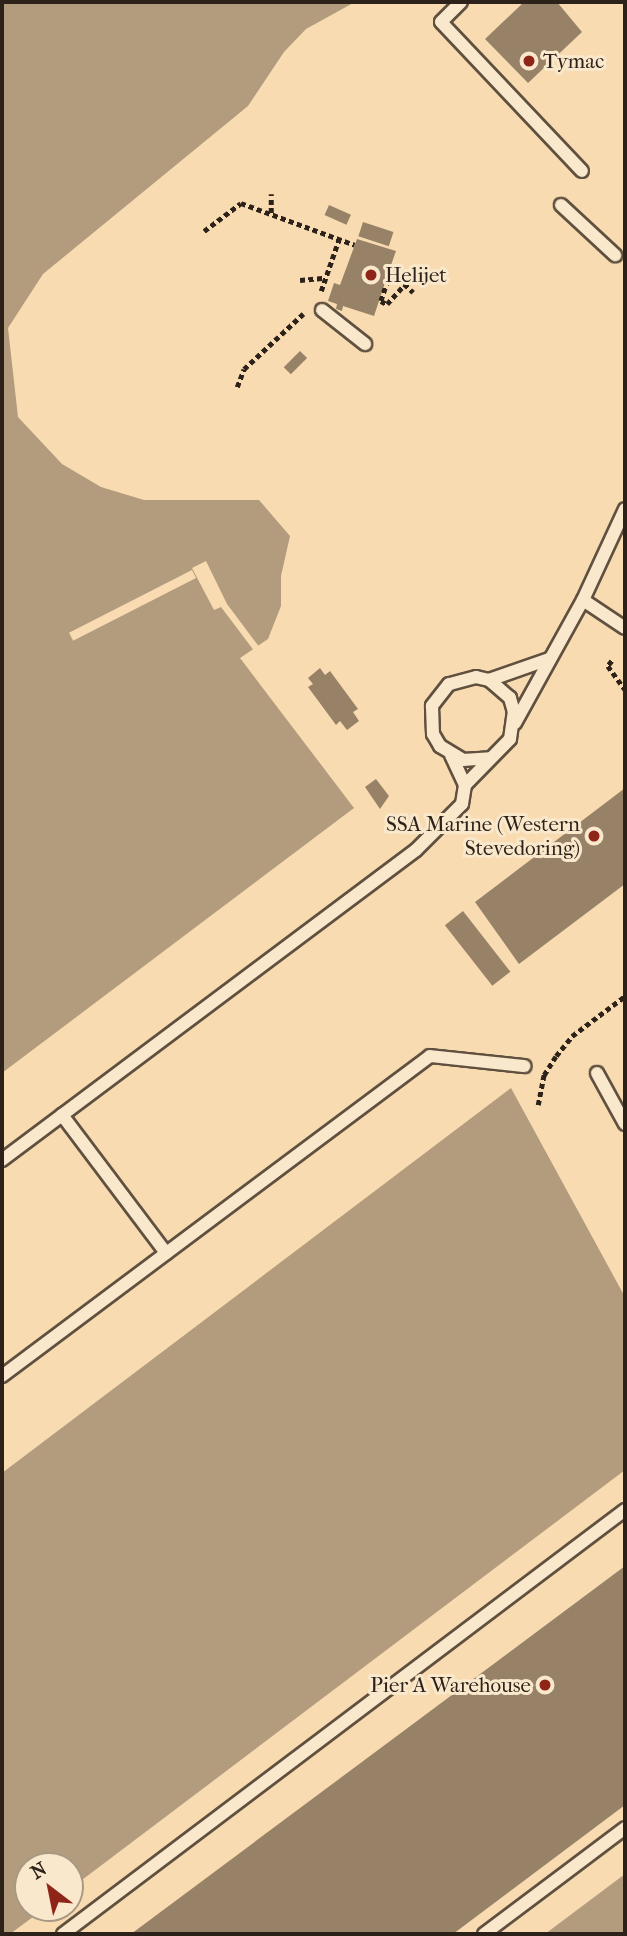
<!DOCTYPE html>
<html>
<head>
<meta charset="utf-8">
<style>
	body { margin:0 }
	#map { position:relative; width:627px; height:1936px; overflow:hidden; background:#f8dbb0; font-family:"IM FELL French Canon",serif }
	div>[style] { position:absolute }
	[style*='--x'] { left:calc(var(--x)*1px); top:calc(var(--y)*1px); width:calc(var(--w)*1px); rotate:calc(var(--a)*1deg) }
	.water>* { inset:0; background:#b39c7d }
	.pier>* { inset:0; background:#f8dbb0; transform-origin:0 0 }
	.building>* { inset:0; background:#978268; transform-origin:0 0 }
	.path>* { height:4.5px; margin-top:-2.25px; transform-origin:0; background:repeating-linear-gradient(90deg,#2d2219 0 5px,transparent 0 8.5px) }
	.roads { filter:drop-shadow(2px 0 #60503f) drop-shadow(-2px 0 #60503f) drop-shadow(0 2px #60503f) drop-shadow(0 -2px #60503f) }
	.lane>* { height:12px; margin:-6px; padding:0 6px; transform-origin:6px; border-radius:6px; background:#fae8cc }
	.dots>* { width:19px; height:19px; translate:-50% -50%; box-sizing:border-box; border:4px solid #fae8cc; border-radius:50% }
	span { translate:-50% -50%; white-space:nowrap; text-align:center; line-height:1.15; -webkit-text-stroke:6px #fae8cc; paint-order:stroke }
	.poi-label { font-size:21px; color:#2d2219 }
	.left { translate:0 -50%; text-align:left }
	.right { translate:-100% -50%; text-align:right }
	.frame { position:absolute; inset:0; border:4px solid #2d2219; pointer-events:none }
	.north { position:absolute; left:14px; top:1852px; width:70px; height:70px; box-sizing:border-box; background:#fae8cc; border:2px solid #a89984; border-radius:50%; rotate:328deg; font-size:19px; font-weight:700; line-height:28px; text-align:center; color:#2d2219 }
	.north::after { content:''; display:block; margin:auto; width:24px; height:32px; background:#8f2418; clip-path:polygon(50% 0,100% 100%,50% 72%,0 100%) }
</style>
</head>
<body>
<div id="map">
	<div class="water">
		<i style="clip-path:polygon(2px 2px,355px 2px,306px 29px,284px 52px,248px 106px,43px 274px,8px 328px,18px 417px,62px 464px,101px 487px,144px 500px,259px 500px,290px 536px,281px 576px,281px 606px,268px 639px,240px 658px,354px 808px,2px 1073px)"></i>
		<i style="clip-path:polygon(511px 1088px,625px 1297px,625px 1470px,70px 1889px,70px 1866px,28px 1866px,28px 1908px,45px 1908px,10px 1934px,2px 1934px,2px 1473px)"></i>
		<i style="clip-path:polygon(625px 1874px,625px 1934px,545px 1934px)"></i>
	</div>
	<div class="pier">
		<i style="clip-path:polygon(206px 561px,227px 604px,260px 648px,255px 652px,221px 607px,214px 610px,192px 568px)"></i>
		<i style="left:192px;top:570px;width:9px;height:138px;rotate:63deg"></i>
	</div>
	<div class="building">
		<i style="clip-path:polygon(524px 2px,557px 2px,582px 32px,528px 83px,485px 39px)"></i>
		<i style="left:329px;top:205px;width:24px;height:11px;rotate:24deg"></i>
		<i style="left:363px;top:222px;width:32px;height:15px;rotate:18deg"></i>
		<i style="clip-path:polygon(357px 239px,396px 251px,390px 268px,399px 272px,398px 278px,396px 283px,386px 280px,374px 316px,343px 306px,342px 311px,336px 309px,337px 304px,328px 301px,334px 283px,340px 285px)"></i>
		<i style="left:300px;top:351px;width:10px;height:23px;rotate:45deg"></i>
		<i style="clip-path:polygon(320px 668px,325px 675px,330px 671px,358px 709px,353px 712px,359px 721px,347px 730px,340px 721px,336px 725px,308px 687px,313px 684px,308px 678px)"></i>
		<i style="clip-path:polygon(376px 779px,389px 796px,380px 809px,365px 787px)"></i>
		<i style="clip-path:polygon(625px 788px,625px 884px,519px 964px,475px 902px)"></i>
		<i style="left:463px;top:911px;width:77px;height:23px;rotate:52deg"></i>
		<i style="clip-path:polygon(625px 1566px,625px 1805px,453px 1934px,131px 1934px)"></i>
	</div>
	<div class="path">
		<i style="--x:271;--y:213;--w:19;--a:-90"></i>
		<i style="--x:204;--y:231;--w:46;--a:-37.1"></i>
		<i style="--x:241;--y:203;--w:121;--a:20.2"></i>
		<i style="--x:398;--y:278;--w:21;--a:43"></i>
		<i style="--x:300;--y:280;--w:25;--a:-5"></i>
		<i style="--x:388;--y:280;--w:22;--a:108"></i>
		<i style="--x:381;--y:301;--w:7;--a:27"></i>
		<i style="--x:387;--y:304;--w:27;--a:-48"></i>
		<i style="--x:321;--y:291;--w:55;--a:-70.9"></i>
		<i style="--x:237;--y:387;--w:19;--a:-69"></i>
		<i style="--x:244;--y:369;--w:81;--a:-43"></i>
		<i style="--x:612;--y:661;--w:6;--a:129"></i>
		<i style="--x:608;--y:666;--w:29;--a:54"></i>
		<i style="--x:538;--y:1105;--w:31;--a:-79"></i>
		<i style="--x:544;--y:1075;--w:22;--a:-58"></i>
		<i style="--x:556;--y:1056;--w:26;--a:-51"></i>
		<i style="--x:572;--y:1036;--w:66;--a:-37"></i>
	</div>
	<div class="roads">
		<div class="lane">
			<i style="--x:461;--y:2;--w:28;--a:135"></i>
			<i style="--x:441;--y:22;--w:205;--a:46.6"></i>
			<i style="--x:561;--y:205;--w:74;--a:42.8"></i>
			<i style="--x:322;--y:310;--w:55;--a:38.3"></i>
			<i style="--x:583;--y:600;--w:50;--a:33.7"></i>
			<i style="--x:489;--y:680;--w:64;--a:-19.3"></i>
			<i style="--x:515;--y:723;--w:141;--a:-61.1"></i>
			<i style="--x:583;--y:600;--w:100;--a:-65.2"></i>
			<i style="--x:465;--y:785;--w:64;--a:-45.6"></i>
			<i style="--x:510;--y:739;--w:27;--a:-82"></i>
			<i style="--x:514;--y:712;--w:15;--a:-106"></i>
			<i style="--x:510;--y:698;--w:28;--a:-139"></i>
			<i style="--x:489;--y:680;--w:13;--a:-167"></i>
			<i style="--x:476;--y:677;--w:28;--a:165"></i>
			<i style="--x:449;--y:684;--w:28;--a:128"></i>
			<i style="--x:432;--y:706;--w:28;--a:88"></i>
			<i style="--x:433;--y:734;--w:14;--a:60"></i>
			<i style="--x:440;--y:746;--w:27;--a:31"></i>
			<i style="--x:463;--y:760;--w:27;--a:-4"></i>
			<i style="--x:597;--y:1073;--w:58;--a:61.2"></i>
			<i style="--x:62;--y:1115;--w:173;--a:53"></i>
			<i style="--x:2;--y:1160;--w:517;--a:-36.83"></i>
			<i style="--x:416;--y:850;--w:65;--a:-45"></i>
			<i style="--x:462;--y:804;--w:19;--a:-81"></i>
			<i style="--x:465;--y:785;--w:33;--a:-115"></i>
			<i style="--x:2;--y:1376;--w:534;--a:-36.78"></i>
			<i style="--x:430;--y:1056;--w:95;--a:6.1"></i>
			<i style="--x:63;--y:1934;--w:704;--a:-37.03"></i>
			<i style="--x:484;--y:1934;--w:176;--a:-36.9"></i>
		</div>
	</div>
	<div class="dots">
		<i style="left:529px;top:61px;background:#8f2418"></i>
		<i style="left:371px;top:275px;background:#8f2418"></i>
		<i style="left:594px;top:836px;background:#8f2418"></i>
		<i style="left:545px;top:1685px;background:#8f2418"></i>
	</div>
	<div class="poi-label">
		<span class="left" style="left:543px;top:61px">Tymac</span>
		<span class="left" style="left:385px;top:275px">Helijet</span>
		<span class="right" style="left:580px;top:836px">SSA Marine (Western<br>Stevedoring)</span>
		<span class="right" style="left:531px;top:1685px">Pier A Warehouse</span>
	</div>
	<div class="frame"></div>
	<div class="north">N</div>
</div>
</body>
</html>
